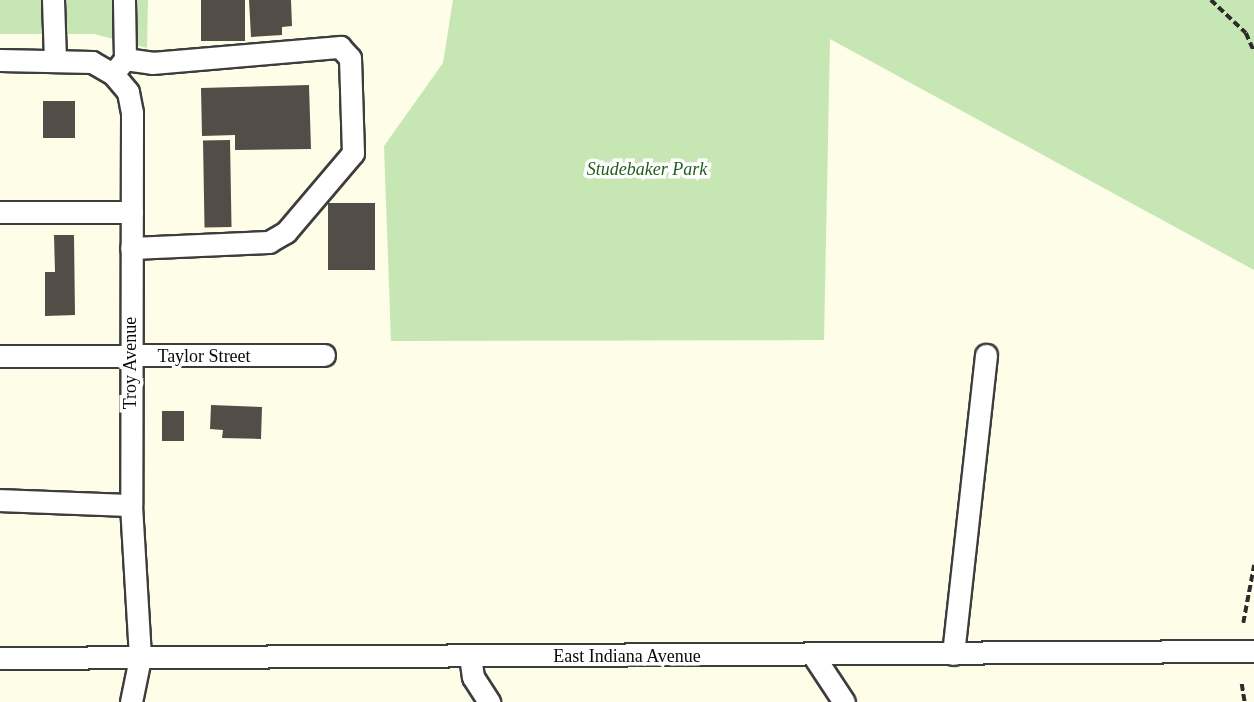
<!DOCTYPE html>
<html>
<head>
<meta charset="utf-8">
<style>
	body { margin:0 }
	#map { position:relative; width:1254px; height:702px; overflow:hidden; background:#fefde7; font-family:Georgia,serif }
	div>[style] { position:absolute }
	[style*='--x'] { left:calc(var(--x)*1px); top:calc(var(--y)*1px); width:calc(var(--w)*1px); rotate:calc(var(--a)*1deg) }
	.green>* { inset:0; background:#c6e6b4 }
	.building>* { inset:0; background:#524d47; transform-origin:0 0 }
	.path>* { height:3.5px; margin-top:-1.75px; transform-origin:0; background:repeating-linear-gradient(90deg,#2c2c2c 0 7px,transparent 0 10.5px) }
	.roads { filter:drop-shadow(2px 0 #3d3d3d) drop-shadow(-2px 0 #3d3d3d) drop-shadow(0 2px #3d3d3d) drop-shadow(0 -2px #3d3d3d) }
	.minor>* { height:21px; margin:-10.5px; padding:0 10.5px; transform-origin:10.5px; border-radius:10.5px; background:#fff }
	span { translate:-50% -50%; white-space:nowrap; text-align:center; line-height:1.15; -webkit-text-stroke:7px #fff; paint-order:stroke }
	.park-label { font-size:18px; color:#215d1e; font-style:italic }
	.street-label { font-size:18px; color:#0a0a0a }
</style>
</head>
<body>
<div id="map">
	<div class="green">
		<i style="clip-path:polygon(0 0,148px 0,147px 48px,94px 34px,0 34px)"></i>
		<i style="clip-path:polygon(453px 0,1254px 0,1254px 270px,830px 39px,824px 340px,391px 341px,384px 146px,443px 63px)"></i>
	</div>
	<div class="building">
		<i style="left:201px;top:0;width:44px;height:41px"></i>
		<i style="clip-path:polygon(249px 0,291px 0,292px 26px,282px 27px,282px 35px,251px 37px)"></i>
		<i style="clip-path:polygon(309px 85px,311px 149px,235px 150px,235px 135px,202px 136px,201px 88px)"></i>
		<i style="left:43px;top:101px;width:32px;height:37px"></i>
		<i style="left:230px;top:140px;width:87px;height:27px;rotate:89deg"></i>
		<i style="left:375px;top:203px;width:67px;height:47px;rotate:90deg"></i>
		<i style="clip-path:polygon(54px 235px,74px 235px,75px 315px,45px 316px,45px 272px,55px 272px)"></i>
		<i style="clip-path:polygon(211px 405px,262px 407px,261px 439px,222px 438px,223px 430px,210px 429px)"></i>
		<i style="left:184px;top:411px;width:30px;height:22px;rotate:90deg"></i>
	</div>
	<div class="path">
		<i style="--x:1211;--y:0;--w:48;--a:43.3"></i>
		<i style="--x:1246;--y:33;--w:20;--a:66"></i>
		<i style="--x:1243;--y:623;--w:59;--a:-79.3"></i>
		<i style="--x:1242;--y:684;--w:18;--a:81"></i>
	</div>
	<div class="roads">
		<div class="minor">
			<i style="--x:53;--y:0;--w:60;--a:88.1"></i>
			<i style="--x:125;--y:59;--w:27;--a:8"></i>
			<i style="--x:152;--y:63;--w:189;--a:-4.9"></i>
			<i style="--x:340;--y:47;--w:15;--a:48"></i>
			<i style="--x:350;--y:58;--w:95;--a:88.2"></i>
			<i style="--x:353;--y:153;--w:104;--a:130.3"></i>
			<i style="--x:286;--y:232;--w:20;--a:150"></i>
			<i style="--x:269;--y:242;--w:138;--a:177.5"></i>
			<i style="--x:0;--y:60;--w:92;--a:1.2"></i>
			<i style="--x:92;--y:62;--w:24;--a:30"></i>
			<i style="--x:113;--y:74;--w:23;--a:50"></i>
			<i style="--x:128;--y:92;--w:20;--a:79"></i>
			<i style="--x:132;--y:112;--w:393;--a:90.1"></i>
			<i style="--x:131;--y:505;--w:153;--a:86.6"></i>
			<i style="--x:140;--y:658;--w:45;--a:101.6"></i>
			<i style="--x:117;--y:69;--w:13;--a:-51"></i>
			<i style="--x:125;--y:59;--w:59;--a:-91"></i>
			<i style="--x:0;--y:212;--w:132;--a:0"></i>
			<i style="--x:0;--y:356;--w:324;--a:-0.2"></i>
			<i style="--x:0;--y:500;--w:131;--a:2.2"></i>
			<i style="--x:953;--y:654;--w:301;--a:-83.7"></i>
			<i style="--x:813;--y:655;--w:56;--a:56.6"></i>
			<i style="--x:470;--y:656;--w:21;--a:82"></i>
			<i style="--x:473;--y:677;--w:30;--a:57"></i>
			<i style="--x:0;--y:658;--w:1254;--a:-0.32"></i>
		</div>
	</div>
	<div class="park-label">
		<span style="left:647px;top:169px">Studebaker Park</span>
	</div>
	<div class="street-label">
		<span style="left:204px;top:356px">Taylor Street</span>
		<span style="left:130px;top:363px;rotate:-90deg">Troy Avenue</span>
		<span style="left:627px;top:656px">East Indiana Avenue</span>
	</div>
</div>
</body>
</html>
